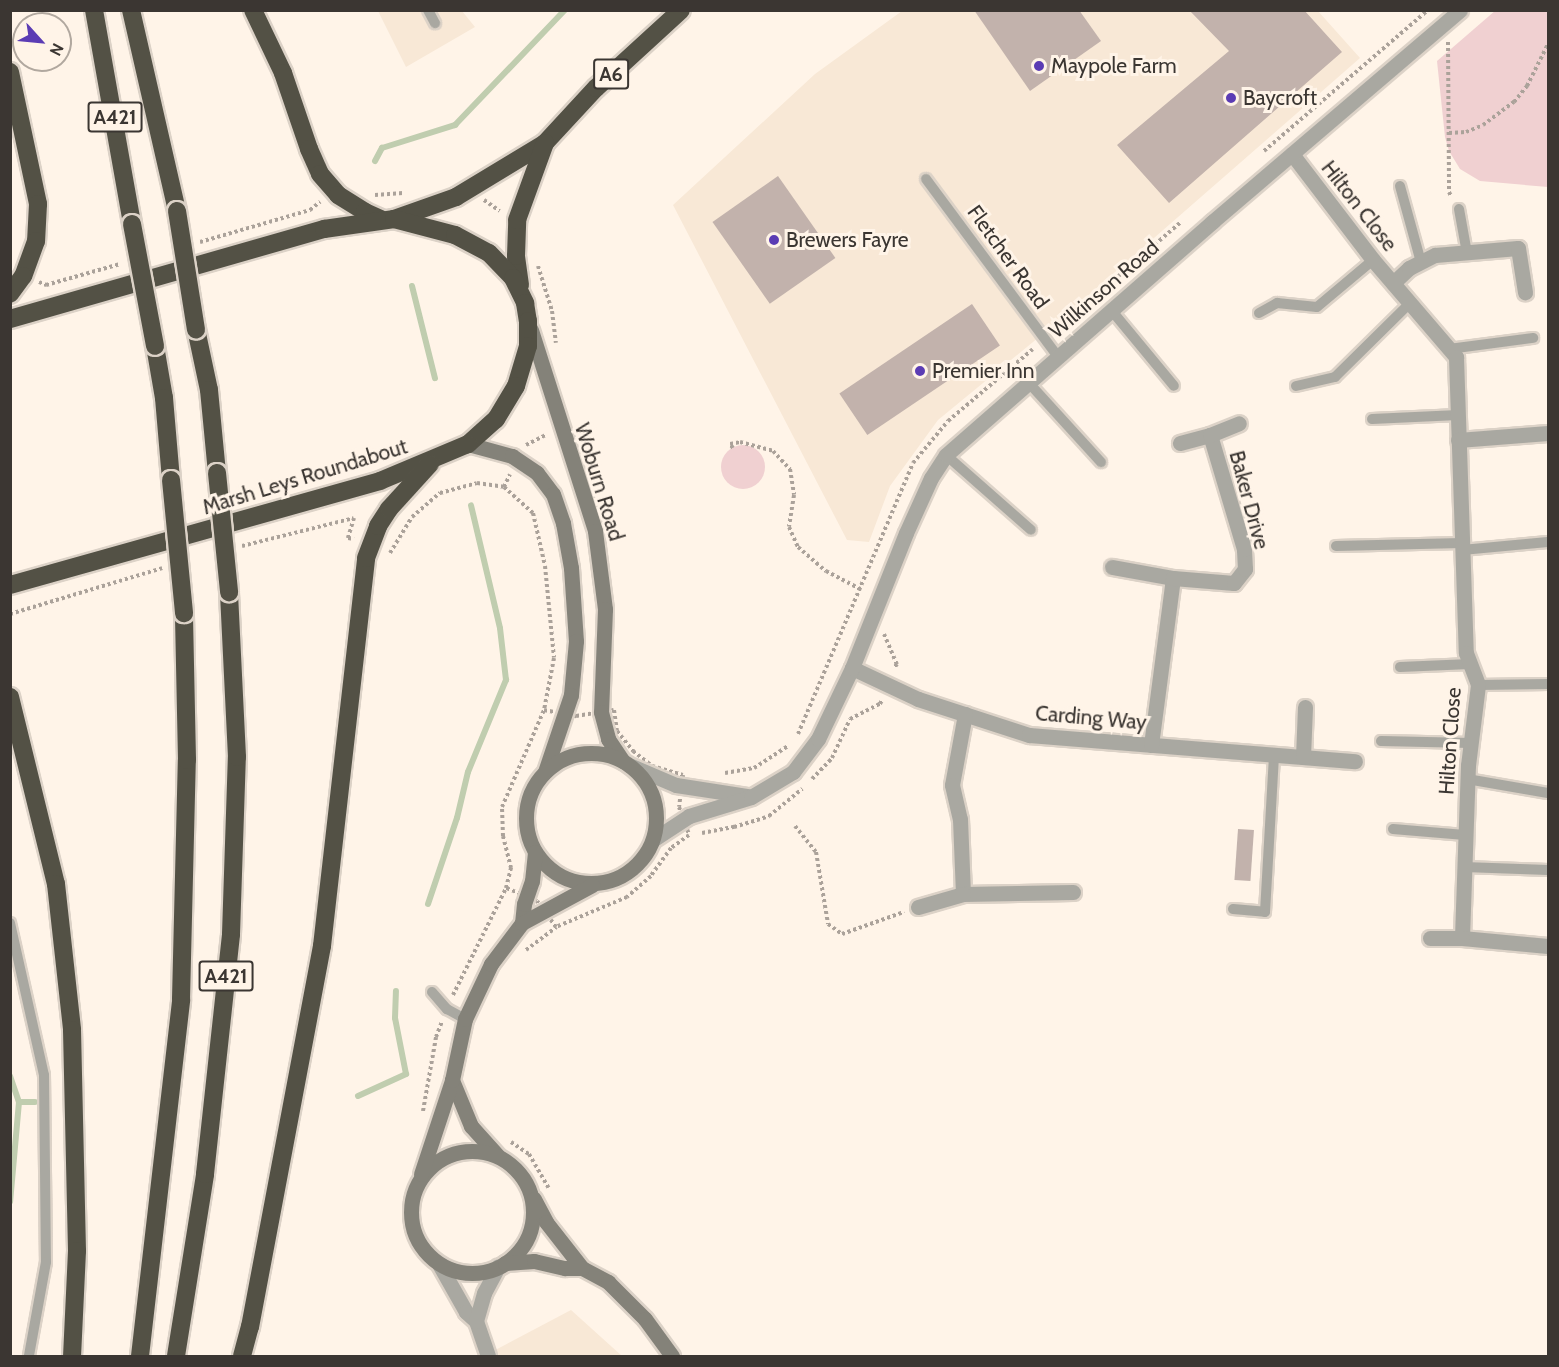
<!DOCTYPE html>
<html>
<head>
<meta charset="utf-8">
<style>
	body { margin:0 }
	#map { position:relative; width:1559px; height:1367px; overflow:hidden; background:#fff4e8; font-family:Cabin,sans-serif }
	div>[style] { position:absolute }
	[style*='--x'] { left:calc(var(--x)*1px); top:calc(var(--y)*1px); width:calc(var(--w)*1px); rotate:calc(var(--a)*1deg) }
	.built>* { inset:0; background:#f8e8d6 }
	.green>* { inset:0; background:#f0d0d1 }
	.round { border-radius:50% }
	.stream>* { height:6px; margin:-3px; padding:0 3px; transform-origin:3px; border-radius:3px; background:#c0cdaf }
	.building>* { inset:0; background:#c2b2ac; transform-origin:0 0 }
	.path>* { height:4px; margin-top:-2px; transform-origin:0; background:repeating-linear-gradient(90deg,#aba29a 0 3px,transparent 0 6px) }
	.roads { filter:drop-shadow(2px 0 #dcd2c7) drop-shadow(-2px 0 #dcd2c7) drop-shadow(0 2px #dcd2c7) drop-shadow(0 -2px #dcd2c7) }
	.lane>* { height:10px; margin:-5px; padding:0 5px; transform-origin:5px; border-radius:5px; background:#a9a8a1 }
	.street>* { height:15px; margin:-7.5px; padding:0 7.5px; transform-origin:7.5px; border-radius:7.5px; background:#a9a8a1 }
	.secondary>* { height:15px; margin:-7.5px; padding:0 7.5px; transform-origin:7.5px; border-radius:7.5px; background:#848279 }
	.secondary>.ring { margin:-7.5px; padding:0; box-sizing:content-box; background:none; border:15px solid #848279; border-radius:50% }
	.highway>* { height:18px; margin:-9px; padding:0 9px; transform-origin:9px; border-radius:9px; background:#535145 }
	.bridges { filter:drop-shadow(2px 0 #dcd2c7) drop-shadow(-2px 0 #dcd2c7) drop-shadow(0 2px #dcd2c7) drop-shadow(0 -2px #dcd2c7) }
	.highway-bridge>* { height:18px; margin:-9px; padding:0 9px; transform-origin:9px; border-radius:9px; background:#535145 }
	.dots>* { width:16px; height:16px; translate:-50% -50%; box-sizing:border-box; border:3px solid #fff4e8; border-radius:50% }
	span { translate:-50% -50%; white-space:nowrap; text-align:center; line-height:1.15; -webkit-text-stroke:6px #fff4e8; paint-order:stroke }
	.shield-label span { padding:2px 4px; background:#fff4e8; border:2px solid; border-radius:4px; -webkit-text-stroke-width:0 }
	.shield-label { font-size:20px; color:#3b3632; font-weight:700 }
	.poi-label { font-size:21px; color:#3b3632 }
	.left { translate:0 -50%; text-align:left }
	.street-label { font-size:21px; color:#3b3632 }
	.frame { position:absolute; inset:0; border:12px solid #3b3632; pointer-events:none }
	.north { position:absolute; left:12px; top:12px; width:60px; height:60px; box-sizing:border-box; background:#fff4e8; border:2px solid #b1a89f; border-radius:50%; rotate:117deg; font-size:16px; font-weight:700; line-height:24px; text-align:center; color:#3b3632 }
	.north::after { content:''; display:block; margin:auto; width:21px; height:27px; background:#5b3cb4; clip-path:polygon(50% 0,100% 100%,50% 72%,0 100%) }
</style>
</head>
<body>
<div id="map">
	<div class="built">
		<i style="clip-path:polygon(378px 11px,462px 11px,475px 27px,406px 67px)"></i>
		<i style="clip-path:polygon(902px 11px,1318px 11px,1360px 58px,1067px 314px,938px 420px,890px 486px,869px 542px,847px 540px,673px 205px,815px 74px)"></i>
		<i style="clip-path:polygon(571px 1310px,622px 1356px,484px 1356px)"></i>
	</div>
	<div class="green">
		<i style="clip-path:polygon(1496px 10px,1548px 11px,1548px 187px,1480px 181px,1460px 169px,1449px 151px,1445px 137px,1437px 61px)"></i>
		<i class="round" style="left:721px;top:445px;width:44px;height:44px"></i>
	</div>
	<div class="stream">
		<i style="--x:375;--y:161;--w:15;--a:-62"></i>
		<i style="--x:382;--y:148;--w:77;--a:-17.5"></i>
		<i style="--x:455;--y:125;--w:159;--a:-46.3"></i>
		<i style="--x:412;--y:286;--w:95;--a:76"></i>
		<i style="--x:428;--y:904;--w:91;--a:-71.4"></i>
		<i style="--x:457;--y:818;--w:47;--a:-76.6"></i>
		<i style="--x:468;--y:772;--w:100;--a:-67.6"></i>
		<i style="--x:506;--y:680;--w:52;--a:-96.6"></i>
		<i style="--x:500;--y:628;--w:126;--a:-103.3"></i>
		<i style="--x:10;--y:1076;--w:28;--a:71"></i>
		<i style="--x:19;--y:1102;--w:100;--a:95.1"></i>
		<i style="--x:358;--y:1096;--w:53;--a:-24.6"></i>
		<i style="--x:406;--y:1074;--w:57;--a:-101.1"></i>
		<i style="--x:395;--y:1018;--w:27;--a:-88"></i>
		<i style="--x:19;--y:1102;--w:16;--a:0"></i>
	</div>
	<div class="building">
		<i style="clip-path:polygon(974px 10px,1079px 10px,1101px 41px,1030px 91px)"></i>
		<i style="clip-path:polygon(1189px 10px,1304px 10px,1342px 52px,1169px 203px,1117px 145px,1229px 51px)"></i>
		<i style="left:778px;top:176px;width:100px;height:80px;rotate:55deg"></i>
		<i style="left:972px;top:304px;width:50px;height:160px;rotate:56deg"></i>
		<i style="left:1238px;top:829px;width:16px;height:51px;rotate:4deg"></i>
	</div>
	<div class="path">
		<i style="--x:1448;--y:42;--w:150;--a:89.6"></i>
		<i style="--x:1449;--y:192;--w:4;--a:63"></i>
		<i style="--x:1449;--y:133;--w:17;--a:-3"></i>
		<i style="--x:1466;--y:132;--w:18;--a:-22"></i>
		<i style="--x:1483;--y:125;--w:39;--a:-37"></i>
		<i style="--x:1514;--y:102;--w:21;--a:-51"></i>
		<i style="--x:1527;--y:86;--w:47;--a:-63.4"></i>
		<i style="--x:1264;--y:151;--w:216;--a:-40.7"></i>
		<i style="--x:375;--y:195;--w:28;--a:-4"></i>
		<i style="--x:484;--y:200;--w:19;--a:35"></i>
		<i style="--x:200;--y:242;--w:115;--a:-16.2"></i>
		<i style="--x:310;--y:210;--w:13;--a:-39"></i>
		<i style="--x:538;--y:266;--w:47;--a:72.7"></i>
		<i style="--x:552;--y:311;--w:32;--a:83"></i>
		<i style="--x:39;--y:282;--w:8;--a:23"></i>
		<i style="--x:46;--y:285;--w:77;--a:-15.8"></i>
		<i style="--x:1055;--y:331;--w:167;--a:-40.9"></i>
		<i style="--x:526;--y:445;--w:22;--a:-27"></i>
		<i style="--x:733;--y:448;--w:5;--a:-127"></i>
		<i style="--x:730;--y:444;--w:10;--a:-11"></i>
		<i style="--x:740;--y:442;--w:34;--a:15"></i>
		<i style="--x:773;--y:451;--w:25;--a:47"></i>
		<i style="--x:790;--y:469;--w:26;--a:81"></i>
		<i style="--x:794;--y:495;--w:32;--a:99"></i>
		<i style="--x:789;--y:527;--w:22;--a:66"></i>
		<i style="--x:798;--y:547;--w:37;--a:41"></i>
		<i style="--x:826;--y:571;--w:41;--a:27.8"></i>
		<i style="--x:504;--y:487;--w:14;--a:-65"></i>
		<i style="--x:242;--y:546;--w:115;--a:-14"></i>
		<i style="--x:354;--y:518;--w:21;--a:107"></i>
		<i style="--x:348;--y:538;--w:6;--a:9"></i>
		<i style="--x:390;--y:553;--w:42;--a:-58.6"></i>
		<i style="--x:412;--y:517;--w:37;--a:-41"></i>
		<i style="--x:440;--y:493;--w:38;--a:-15"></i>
		<i style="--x:477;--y:483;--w:27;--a:8"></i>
		<i style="--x:504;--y:487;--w:39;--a:42"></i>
		<i style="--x:533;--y:513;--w:54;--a:77.2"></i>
		<i style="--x:545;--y:566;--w:92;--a:84.4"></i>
		<i style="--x:554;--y:658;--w:53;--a:100.9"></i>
		<i style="--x:10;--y:614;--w:159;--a:-16.8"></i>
		<i style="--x:884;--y:634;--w:33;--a:67"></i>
		<i style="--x:897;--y:664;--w:5;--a:127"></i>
		<i style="--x:544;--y:710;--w:33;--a:11"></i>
		<i style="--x:576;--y:716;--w:38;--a:-9"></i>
		<i style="--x:614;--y:710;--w:21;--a:82"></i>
		<i style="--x:617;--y:731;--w:26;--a:51"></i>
		<i style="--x:633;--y:751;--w:24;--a:38"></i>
		<i style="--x:652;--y:766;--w:32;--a:16"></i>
		<i style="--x:683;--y:775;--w:32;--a:97"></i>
		<i style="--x:679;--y:807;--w:30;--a:70"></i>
		<i style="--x:689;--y:835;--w:22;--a:144"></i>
		<i style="--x:671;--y:848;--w:34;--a:126"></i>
		<i style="--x:651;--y:876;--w:32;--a:139"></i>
		<i style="--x:627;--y:897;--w:77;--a:157.1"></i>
		<i style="--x:556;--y:927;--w:32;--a:-126"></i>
		<i style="--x:537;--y:901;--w:34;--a:-157"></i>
		<i style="--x:506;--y:888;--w:21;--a:-76"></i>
		<i style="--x:511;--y:868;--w:33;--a:-104"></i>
		<i style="--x:503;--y:836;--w:29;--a:-92"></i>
		<i style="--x:502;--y:807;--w:106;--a:-66.6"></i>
		<i style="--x:798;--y:734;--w:294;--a:-67"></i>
		<i style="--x:913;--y:463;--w:55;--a:-50.2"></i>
		<i style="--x:948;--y:421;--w:111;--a:-40.3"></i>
		<i style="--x:725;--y:773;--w:29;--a:-10"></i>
		<i style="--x:754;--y:768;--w:40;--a:-32.9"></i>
		<i style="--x:812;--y:779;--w:29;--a:-46"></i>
		<i style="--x:832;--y:758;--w:43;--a:-65.2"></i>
		<i style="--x:850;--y:719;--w:34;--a:-27"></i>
		<i style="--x:880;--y:704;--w:4;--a:-63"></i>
		<i style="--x:795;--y:826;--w:33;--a:51"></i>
		<i style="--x:816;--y:852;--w:73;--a:80.5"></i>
		<i style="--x:828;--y:924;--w:17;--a:36"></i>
		<i style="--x:842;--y:934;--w:66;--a:-19.5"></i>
		<i style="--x:702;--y:833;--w:33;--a:-11"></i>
		<i style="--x:734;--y:827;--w:37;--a:-17"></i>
		<i style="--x:769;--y:816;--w:43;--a:-39.3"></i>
		<i style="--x:526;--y:950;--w:38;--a:-37"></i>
		<i style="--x:453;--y:995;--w:119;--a:-63.6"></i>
		<i style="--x:423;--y:1111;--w:75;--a:-80"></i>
		<i style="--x:436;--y:1037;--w:17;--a:-69"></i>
		<i style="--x:511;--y:1142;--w:22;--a:34"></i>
		<i style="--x:529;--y:1154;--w:39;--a:60"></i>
	</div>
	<div class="roads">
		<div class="lane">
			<i style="--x:428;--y:10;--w:15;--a:62"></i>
			<i style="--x:926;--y:179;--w:222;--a:53.4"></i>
			<i style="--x:1400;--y:186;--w:79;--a:74.6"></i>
			<i style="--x:1459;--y:209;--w:45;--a:79.7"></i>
			<i style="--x:1112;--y:311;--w:97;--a:50.4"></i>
			<i style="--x:1259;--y:313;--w:21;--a:-29"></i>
			<i style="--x:1277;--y:303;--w:40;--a:5.7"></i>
			<i style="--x:1317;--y:307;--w:73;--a:-40"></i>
			<i style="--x:1449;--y:349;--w:85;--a:-7.5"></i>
			<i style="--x:1029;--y:383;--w:107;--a:47.7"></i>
			<i style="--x:1296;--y:386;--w:40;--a:-13"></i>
			<i style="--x:1335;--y:377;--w:105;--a:-44.6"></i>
			<i style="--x:1372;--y:419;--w:86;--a:-2.7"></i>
			<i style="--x:946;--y:455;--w:113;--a:41.4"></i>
			<i style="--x:1336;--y:546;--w:126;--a:-1.4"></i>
			<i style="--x:1462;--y:550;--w:86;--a:-5.3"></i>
			<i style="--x:1400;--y:667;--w:70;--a:-2.5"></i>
			<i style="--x:1478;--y:685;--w:70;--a:-0.8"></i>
			<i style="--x:1381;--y:741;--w:90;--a:1.3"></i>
			<i style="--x:1467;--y:779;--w:82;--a:9.8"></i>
			<i style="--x:1393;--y:829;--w:72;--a:4.8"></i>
			<i style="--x:1464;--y:867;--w:84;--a:2"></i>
			<i style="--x:1233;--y:909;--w:32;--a:5"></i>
			<i style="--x:1265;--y:912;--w:157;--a:-86.7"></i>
			<i style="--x:10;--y:923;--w:156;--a:77.4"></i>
			<i style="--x:44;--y:1075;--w:187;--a:89.4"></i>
			<i style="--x:46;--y:1262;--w:96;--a:100.3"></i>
			<i style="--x:432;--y:992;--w:23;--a:49"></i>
			<i style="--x:447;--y:1009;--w:21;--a:29"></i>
		</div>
		<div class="street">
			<i style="--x:1292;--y:154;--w:133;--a:52.6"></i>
			<i style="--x:1373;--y:260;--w:128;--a:49.4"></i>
			<i style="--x:1456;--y:357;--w:296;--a:88.1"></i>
			<i style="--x:1466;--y:653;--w:34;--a:69"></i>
			<i style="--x:1478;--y:685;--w:81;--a:97.1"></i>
			<i style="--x:1468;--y:765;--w:173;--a:92"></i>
			<i style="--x:1462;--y:938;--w:86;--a:5.3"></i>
			<i style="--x:1393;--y:283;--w:22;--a:-43"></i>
			<i style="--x:1409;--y:268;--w:29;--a:-27"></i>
			<i style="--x:1435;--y:255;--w:83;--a:-4.8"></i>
			<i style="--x:1518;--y:248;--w:45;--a:81"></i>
			<i style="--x:1458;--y:440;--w:90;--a:-4.4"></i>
			<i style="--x:1180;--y:443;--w:31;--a:-15"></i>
			<i style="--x:1112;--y:567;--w:62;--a:10.2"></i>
			<i style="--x:852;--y:668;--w:73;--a:25.2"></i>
			<i style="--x:918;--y:699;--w:117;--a:18"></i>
			<i style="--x:1029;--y:735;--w:327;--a:4.6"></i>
			<i style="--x:965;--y:714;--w:72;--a:100.4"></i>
			<i style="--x:952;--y:785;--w:35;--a:77"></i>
			<i style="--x:960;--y:819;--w:75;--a:87.7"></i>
			<i style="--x:963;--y:894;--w:110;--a:-1"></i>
			<i style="--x:1151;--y:745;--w:168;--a:-82.5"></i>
			<i style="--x:1173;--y:578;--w:61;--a:4.7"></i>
			<i style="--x:1234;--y:583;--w:18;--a:-52"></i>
			<i style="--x:1245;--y:569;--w:20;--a:-93"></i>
			<i style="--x:1244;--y:549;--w:119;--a:-106.6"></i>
			<i style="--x:1210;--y:435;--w:31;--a:-22"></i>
			<i style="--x:1303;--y:757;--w:50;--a:-87.7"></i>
			<i style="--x:631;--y:766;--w:49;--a:22.9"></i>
			<i style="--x:676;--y:785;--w:73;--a:8.7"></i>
			<i style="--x:654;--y:839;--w:42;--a:-33.3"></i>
			<i style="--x:689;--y:816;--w:65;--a:-17"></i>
			<i style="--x:751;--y:797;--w:49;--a:-30.8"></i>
			<i style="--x:793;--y:772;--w:41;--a:-52.9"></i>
			<i style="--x:818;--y:739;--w:79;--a:-64.4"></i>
			<i style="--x:852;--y:668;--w:145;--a:-68.2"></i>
			<i style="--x:906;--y:533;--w:60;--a:-65.6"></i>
			<i style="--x:931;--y:478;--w:27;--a:-57"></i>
			<i style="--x:946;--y:455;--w:354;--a:-41.2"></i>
			<i style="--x:1212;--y:222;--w:326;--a:-40.5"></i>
			<i style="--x:918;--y:907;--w:47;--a:-16.1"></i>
			<i style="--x:1430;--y:938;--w:32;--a:0"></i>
			<i style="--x:439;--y:1264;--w:55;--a:60.6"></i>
			<i style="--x:466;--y:1312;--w:13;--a:42"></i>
			<i style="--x:476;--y:1321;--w:37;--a:71"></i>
			<i style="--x:476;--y:1321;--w:29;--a:-74"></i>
			<i style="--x:484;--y:1293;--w:30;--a:-62"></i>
		</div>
		<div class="secondary">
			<i style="--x:531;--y:330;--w:211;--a:72.3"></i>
			<i style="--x:595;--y:531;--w:79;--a:82.7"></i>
			<i style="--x:605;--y:609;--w:103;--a:92.2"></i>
			<i style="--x:601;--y:712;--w:28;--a:75"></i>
			<i style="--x:608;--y:739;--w:27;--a:56"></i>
			<i style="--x:468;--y:444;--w:46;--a:15.3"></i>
			<i style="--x:512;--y:456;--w:30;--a:34"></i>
			<i style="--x:537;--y:473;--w:26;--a:53"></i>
			<i style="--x:553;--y:494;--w:31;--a:71"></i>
			<i style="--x:563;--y:523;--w:46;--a:79.9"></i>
			<i style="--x:571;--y:568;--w:73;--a:86.1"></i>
			<i style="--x:576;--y:641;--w:54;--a:95.3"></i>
			<i style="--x:571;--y:695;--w:81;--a:108.7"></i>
			<i class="ring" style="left:526px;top:753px;width:115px;height:115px"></i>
			<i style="--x:522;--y:923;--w:19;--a:-84"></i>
			<i style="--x:524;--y:904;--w:24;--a:-71"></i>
			<i style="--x:532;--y:881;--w:29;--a:-84"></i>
			<i style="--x:452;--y:1080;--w:50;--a:67.6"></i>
			<i style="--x:471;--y:1126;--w:40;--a:48"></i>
			<i class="ring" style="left:411px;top:1151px;width:107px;height:107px"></i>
			<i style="--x:421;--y:1174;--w:99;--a:-71.7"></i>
			<i style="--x:452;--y:1080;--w:62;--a:-78"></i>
			<i style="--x:465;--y:1019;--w:61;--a:-64.7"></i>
			<i style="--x:491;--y:964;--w:51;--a:-52.9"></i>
			<i style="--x:522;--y:923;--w:80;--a:-28.5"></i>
			<i style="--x:534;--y:1199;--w:26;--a:62"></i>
			<i style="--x:546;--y:1222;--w:58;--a:52"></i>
			<i style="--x:582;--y:1268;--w:30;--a:28"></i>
			<i style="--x:608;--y:1282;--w:52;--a:45"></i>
			<i style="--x:645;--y:1319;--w:46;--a:53.9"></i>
			<i style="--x:505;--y:1263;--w:29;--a:-4"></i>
			<i style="--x:534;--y:1261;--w:32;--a:13"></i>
			<i style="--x:565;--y:1268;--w:17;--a:0"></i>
		</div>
		<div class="highway">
			<i style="--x:94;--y:10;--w:217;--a:79.9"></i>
			<i style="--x:131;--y:10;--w:206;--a:77.1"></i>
			<i style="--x:253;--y:10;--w:70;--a:64.5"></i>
			<i style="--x:283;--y:73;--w:80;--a:71.1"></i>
			<i style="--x:309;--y:149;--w:27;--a:66"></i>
			<i style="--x:320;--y:174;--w:28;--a:49"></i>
			<i style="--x:338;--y:195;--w:32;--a:32"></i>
			<i style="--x:365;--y:212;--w:17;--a:24"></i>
			<i style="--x:10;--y:72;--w:135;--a:78"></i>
			<i style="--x:38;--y:204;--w:37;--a:93"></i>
			<i style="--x:36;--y:241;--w:37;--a:110"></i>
			<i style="--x:23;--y:276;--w:22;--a:126"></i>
			<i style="--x:394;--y:219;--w:66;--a:-19.5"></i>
			<i style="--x:456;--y:197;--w:104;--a:-31.2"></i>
			<i style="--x:545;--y:143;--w:75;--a:-47.2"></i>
			<i style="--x:596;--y:88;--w:115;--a:-42.5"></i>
			<i style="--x:520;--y:285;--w:29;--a:-98"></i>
			<i style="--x:516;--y:256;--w:36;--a:-88"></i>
			<i style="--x:517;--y:220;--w:82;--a:-70"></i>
			<i style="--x:10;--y:319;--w:327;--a:-16"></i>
			<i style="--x:324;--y:229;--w:71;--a:-8.1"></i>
			<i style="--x:394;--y:219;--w:63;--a:14.7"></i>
			<i style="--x:455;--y:235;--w:38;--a:28"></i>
			<i style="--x:489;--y:253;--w:35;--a:46"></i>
			<i style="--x:513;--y:278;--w:28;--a:64"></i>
			<i style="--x:525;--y:303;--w:18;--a:81"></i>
			<i style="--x:528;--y:321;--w:25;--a:90"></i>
			<i style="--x:528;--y:346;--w:42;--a:106.7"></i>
			<i style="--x:516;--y:386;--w:39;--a:121"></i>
			<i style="--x:496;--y:419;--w:38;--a:138"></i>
			<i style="--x:468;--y:444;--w:95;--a:157.2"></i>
			<i style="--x:380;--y:481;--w:384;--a:164.3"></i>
			<i style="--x:196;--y:329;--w:62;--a:78"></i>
			<i style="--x:209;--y:390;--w:83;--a:84.5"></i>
			<i style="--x:155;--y:346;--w:53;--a:80.2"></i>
			<i style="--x:164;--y:398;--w:82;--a:85.1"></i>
			<i style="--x:10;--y:697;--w:193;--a:76.2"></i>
			<i style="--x:56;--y:884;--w:147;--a:83.7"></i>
			<i style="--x:72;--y:1030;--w:221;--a:88.7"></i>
			<i style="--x:77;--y:1251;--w:105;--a:92.7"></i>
			<i style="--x:140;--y:1356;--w:359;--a:-83.4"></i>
			<i style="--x:181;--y:999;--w:239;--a:-88.6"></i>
			<i style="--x:187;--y:760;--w:147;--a:-91.2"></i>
			<i style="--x:176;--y:1356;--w:184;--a:-80.9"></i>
			<i style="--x:205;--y:1174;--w:241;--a:-83.8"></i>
			<i style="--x:231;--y:934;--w:177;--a:-88.1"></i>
			<i style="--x:237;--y:757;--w:165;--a:-92.8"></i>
			<i style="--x:242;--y:1356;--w:30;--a:-75"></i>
			<i style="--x:250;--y:1327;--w:388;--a:-79.3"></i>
			<i style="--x:322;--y:946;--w:390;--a:-83.5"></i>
			<i style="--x:366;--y:558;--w:34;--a:-69"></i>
			<i style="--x:378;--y:526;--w:20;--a:-57"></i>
			<i style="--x:389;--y:509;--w:61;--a:-47.7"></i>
		</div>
	</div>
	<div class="bridges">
		<div class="highway-bridge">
			<i style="--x:177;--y:211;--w:120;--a:80.9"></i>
			<i style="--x:132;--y:224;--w:124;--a:79.3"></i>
			<i style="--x:217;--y:473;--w:120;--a:84.2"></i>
			<i style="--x:171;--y:480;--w:134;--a:84.4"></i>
		</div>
	</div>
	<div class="dots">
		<i style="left:1039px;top:66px;background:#5b3cb4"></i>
		<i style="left:1231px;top:98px;background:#5b3cb4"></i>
		<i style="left:774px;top:240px;background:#5b3cb4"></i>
		<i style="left:920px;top:371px;background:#5b3cb4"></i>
	</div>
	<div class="shield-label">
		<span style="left:611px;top:74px">A6</span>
		<span style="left:115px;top:117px">A421</span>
		<span style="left:226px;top:976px">A421</span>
	</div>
	<div class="poi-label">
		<span class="left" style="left:1051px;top:66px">Maypole Farm</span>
		<span class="left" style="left:1243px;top:98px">Baycroft</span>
		<span class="left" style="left:786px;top:240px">Brewers Fayre</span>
		<span class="left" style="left:932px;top:371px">Premier Inn</span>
	</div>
	<div class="street-label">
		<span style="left:1359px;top:206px;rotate:52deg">Hilton Close</span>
		<span style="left:1008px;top:257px;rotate:54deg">Fletcher Road</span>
		<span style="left:1104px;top:289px;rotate:-41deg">Wilkinson Road</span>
		<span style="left:305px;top:477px;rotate:-17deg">Marsh Leys Roundabout</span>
		<span style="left:599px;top:482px;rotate:73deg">Woburn Road</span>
		<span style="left:1249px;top:500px;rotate:75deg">Baker Drive</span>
		<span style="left:1091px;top:718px;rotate:5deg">Carding Way</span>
		<span style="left:1450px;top:741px;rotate:-86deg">Hilton Close</span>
	</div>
	<div class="frame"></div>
	<div class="north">N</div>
</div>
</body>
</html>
